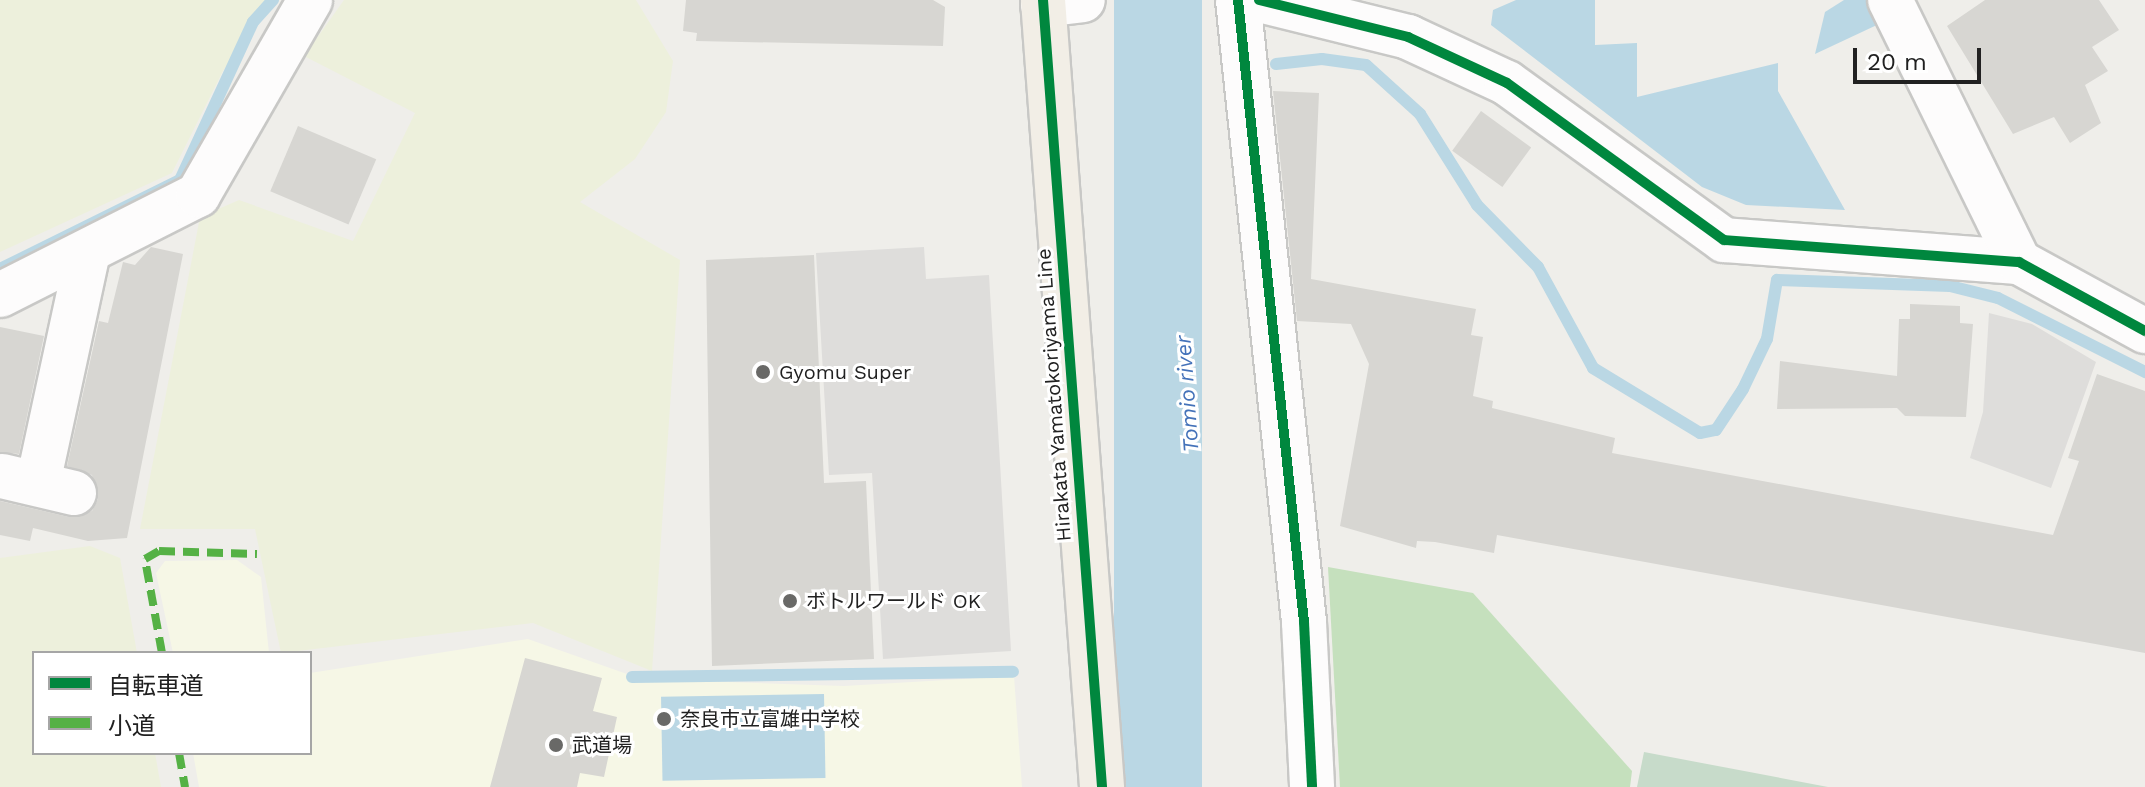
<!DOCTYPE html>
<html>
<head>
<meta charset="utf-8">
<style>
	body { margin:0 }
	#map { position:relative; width:2145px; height:787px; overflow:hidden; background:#efeeea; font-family:"Work Sans","Noto Sans JP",sans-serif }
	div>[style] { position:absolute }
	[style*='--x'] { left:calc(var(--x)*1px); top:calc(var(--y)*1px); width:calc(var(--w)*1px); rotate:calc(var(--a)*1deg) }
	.residential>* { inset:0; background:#dedddb }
	.education>* { inset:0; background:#f6f7e6 }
	.farmland>* { inset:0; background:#edf0dc }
	.forest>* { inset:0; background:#c5e0bd }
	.cemetery>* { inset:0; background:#c7dbca }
	.water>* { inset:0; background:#bad7e4; transform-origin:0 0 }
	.stream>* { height:12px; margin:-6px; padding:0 6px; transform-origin:6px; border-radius:6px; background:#bad7e4 }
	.building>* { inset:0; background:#d7d6d2; transform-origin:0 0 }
	.roads { filter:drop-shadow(2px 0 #c8c8c6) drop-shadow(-2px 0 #c8c8c6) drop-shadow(0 2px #c8c8c6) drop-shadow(0 -2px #c8c8c6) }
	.minor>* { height:44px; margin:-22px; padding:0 22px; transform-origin:22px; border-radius:22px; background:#fdfcfc }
	.primary>* { height:44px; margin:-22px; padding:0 22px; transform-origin:22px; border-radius:22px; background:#f2eee6 }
	.quiet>* { height:8px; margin-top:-4px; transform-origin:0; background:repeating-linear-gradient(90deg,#55b145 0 16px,transparent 0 24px) }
	.cycleway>* { height:10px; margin:-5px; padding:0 5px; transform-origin:5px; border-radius:5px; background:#00873e }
	.dots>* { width:22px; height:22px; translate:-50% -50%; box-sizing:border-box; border:4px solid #fff; border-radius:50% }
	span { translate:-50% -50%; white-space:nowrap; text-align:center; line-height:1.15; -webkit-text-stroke:6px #fff; paint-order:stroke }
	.poi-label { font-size:20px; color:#212121 }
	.left { translate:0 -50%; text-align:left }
	.street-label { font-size:20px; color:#212121 }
	.water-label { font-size:22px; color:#4472b9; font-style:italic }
	.legend { position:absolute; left:32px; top:651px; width:280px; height:104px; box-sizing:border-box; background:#fff; border:2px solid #a6a6a6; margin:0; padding:10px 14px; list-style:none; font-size:24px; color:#212121 }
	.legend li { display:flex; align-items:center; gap:16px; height:40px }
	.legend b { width:40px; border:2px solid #a6a6a6 }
	.scale { position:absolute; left:1853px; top:48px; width:128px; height:36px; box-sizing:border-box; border:4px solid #212121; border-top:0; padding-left:10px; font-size:24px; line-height:28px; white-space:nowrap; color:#212121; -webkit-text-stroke:6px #fff; paint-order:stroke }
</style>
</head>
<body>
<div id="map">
	<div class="residential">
		<i style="clip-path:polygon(924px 247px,926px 279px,989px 275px,1011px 651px,883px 659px,872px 473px,829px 475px,816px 253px)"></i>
		<i style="clip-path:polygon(1989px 313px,2032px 324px,2096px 362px,2051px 488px,1970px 458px,1983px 412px)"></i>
	</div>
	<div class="education">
		<i style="clip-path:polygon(237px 560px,261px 577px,269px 653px,173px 653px,156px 573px,165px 561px)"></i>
		<i style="clip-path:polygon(528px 639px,641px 679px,844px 686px,1014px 676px,1022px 787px,199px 787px,193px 753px,310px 753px,310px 673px)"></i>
	</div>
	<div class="farmland">
		<i style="clip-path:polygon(0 0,272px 0,223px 71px,172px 173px,0 252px)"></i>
		<i style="clip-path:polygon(344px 0,636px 0,673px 61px,666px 112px,635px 159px,580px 202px,680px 260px,652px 671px,533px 623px,281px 653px,255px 529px,140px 529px,200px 217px,239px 200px,353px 241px,415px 113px,304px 56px)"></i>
		<i style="clip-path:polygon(90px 546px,120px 558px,137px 653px,34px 653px,34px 753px,155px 753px,161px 787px,0 787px,0 558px)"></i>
	</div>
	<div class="forest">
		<i style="clip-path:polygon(1328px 567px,1473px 593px,1632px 771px,1630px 787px,1340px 787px)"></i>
	</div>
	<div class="cemetery">
		<i style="clip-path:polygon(1644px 752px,1828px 787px,1637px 787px)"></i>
	</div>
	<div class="water">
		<i style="left:1114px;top:0;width:88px;height:789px"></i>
		<i style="clip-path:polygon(1516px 0,1595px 0,1595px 45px,1637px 43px,1637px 97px,1778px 63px,1778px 91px,1845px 210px,1746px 205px,1702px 187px,1491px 25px,1493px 10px)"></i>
		<i style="clip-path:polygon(1844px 0,1867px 0,1879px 24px,1815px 54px,1825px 12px)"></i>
		<i style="left:824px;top:694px;width:84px;height:163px;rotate:89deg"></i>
	</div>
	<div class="stream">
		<i style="--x:1276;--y:64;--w:46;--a:-6.2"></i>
		<i style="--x:1322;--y:59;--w:44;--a:7.8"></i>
		<i style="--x:1366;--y:65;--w:73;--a:42.2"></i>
		<i style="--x:1420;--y:114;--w:107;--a:57.9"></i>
		<i style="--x:1477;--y:205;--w:87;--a:45.5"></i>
		<i style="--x:1538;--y:267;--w:115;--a:61.4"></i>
		<i style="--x:1593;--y:368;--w:125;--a:31.3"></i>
		<i style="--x:1700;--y:433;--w:16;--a:-11"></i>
		<i style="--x:1716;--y:430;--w:49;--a:-56.6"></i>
		<i style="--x:1743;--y:389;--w:55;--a:-64.4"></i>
		<i style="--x:1767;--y:339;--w:60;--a:-80.4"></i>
		<i style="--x:1777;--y:280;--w:173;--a:2"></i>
		<i style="--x:1950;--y:286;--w:49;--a:14"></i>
		<i style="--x:1998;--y:298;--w:165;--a:26.7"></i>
		<i style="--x:0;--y:269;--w:201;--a:-26.3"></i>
		<i style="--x:180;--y:180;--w:174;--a:-65.2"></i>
		<i style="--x:253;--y:22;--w:30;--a:-48"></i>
		<i style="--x:632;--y:677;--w:381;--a:-0.8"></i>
	</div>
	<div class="building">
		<i style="clip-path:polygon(686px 0,933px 0,945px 7px,943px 46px,696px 41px,697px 33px,683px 31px)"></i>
		<i style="clip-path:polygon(1985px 0,2099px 0,2119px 30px,2092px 47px,2108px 71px,2085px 85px,2101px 123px,2070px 143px,2054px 117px,2013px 134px,1947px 26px)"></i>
		<i style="clip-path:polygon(1273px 91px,1319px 93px,1311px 279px,1476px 309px,1471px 335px,1483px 337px,1473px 396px,1493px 401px,1492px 408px,1615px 438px,1612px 453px,2053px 535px,2079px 461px,2068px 458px,2097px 374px,2145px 391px,2145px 653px,1497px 535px,1494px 553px,1435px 542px,1417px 541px,1416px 548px,1340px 526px,1369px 364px,1351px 324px,1297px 321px)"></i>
		<i style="left:1481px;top:111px;width:62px;height:49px;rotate:36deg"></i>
		<i style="left:298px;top:126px;width:85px;height:71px;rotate:23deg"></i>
		<i style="clip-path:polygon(151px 247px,183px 254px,127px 538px,88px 541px,33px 528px,30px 541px,0 535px,0 501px,69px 517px,92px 511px,98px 499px,92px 475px,67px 466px,99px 321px,108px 323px,123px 262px,135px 265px)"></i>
		<i style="clip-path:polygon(814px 255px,824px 483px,866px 481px,874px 659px,712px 666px,706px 260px)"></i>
		<i style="clip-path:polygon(1910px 304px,1960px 306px,1960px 323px,1973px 324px,1966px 417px,1905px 416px,1897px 408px,1777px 409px,1780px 361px,1897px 376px,1899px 319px,1910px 319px)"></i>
		<i style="clip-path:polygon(0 327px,44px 336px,19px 454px,0 452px)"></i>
		<i style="clip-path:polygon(525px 658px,602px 678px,593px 711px,617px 717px,604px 777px,580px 773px,577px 787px,490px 787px)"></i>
	</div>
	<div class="roads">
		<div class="minor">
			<i style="--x:1238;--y:0;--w:625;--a:83.94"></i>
			<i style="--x:1304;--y:622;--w:165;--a:87.2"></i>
			<i style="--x:1259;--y:0;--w:154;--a:13.9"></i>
			<i style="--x:1408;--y:37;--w:109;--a:24.9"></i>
			<i style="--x:1507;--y:83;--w:268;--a:35.9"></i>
			<i style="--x:1724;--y:240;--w:296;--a:4.3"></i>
			<i style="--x:2019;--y:262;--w:144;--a:28.7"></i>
			<i style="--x:1890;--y:0;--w:292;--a:63.8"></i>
			<i style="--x:1043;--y:5;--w:40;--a:-7.1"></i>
			<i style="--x:0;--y:295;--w:222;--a:-26.8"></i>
			<i style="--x:198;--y:195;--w:225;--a:-60.1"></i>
			<i style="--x:2;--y:476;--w:74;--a:13.3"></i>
			<i style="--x:38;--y:483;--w:232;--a:-77.8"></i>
		</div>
		<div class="primary">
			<i style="--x:1043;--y:0;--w:789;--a:85.71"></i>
		</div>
	</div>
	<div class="quiet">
		<i style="--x:162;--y:653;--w:96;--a:-100.3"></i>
		<i style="--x:145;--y:559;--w:16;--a:-30"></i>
		<i style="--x:159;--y:551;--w:98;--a:1.8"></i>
		<i style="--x:179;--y:753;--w:35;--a:80"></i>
	</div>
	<div class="cycleway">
		<i style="--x:1043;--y:0;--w:789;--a:85.71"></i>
		<i style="--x:1238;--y:0;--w:625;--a:83.94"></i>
		<i style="--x:1304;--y:622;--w:165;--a:87.2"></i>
		<i style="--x:1259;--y:0;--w:154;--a:13.9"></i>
		<i style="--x:1408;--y:37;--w:109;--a:24.9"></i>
		<i style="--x:1507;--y:83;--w:268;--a:35.9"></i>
		<i style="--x:1724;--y:240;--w:296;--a:4.3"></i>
		<i style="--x:2019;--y:262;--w:144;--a:28.7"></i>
	</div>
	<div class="dots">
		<i style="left:763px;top:372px;background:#696967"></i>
		<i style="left:790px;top:601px;background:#696967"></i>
		<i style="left:664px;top:719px;background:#696967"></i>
		<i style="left:556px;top:745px;background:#696967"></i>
	</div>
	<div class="poi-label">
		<span class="left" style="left:779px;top:372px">Gyomu Super</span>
		<span class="left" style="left:806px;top:601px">ボトルワールド OK</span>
		<span class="left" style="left:680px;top:719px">奈良市立富雄中学校</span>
		<span class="left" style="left:572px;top:745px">武道場</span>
	</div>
	<div class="street-label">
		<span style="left:1054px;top:395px;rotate:-94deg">Hirakata Yamatokoriyama Line</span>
	</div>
	<div class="water-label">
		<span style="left:1187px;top:394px;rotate:-94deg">Tomio river</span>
	</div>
	<ul class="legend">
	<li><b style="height:10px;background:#00873e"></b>自転車道</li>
	<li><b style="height:10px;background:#55b145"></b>小道</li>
	</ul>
	<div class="scale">20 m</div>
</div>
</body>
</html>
